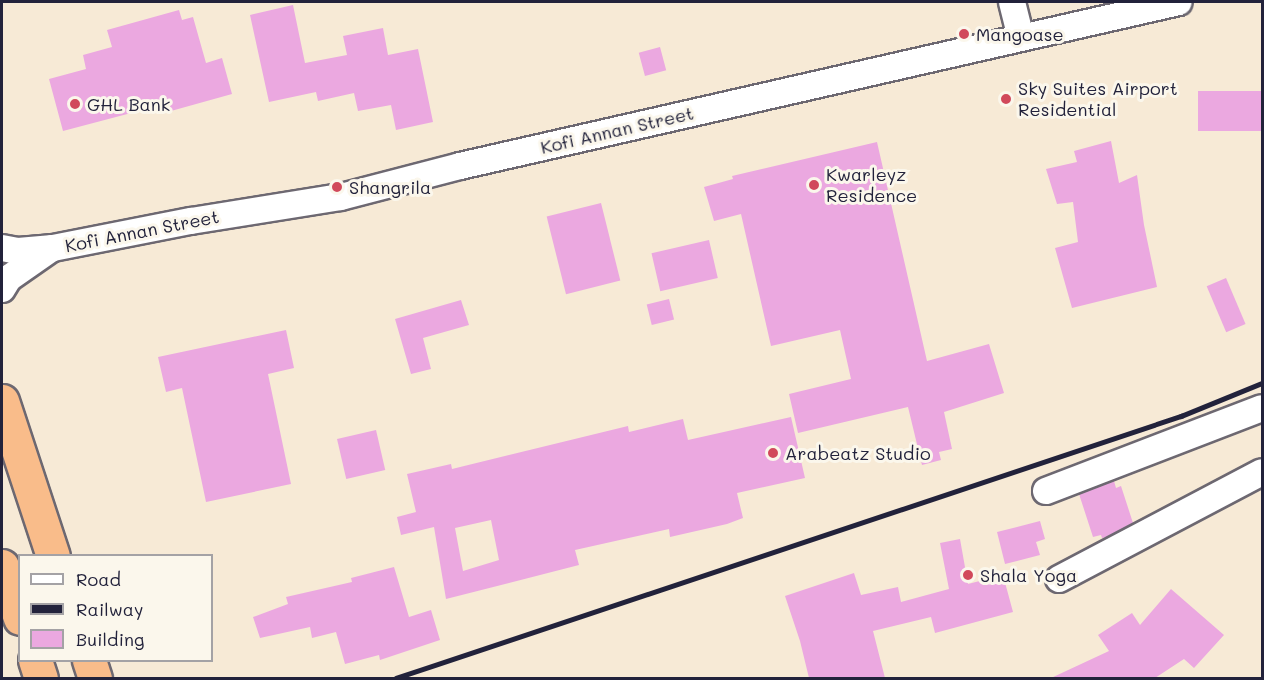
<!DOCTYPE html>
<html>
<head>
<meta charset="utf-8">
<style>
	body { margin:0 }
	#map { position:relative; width:1264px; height:680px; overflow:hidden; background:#f7ead6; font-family:Mali,sans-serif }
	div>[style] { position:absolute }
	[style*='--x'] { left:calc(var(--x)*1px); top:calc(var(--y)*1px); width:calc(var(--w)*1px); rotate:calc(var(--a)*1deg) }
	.building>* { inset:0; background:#eba8e0; transform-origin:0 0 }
	.roads { filter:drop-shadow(2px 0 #6d6871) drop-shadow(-2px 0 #6d6871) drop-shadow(0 2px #6d6871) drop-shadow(0 -2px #6d6871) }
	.street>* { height:26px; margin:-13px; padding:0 13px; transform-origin:13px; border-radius:13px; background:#fff }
	.highway>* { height:33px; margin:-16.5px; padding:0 16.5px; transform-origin:16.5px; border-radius:16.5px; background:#f9bc8a }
	.rail>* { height:4.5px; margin:-2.25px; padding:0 2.25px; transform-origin:2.25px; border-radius:2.25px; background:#22223b }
	.dots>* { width:16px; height:16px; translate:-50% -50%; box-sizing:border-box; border:3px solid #fbf7ec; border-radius:50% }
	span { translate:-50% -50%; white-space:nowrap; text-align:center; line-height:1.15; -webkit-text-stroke:6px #fbf7ec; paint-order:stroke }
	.poi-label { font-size:18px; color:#22223b }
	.left { translate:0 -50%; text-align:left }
	.street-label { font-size:18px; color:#22223b }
	.frame { position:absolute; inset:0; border:3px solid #22223b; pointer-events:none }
	.legend { position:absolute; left:18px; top:554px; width:195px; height:108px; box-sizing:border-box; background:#fbf7ec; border:2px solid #a4a2a5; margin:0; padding:8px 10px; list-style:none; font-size:18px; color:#22223b }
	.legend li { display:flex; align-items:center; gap:12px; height:30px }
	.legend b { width:30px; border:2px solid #a4a2a5 }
</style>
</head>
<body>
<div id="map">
	<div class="building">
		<i style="clip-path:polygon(293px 5px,305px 63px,347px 55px,343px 36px,383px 28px,388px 55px,418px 49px,433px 122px,396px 130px,391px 105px,358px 111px,354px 93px,318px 101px,316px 92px,269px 102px,250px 15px)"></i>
		<i style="clip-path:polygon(179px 10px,182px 20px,193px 17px,206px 63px,222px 58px,232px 94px,171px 111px,169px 103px,63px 131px,49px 79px,86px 69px,83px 55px,112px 47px,107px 30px)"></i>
		<i style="left:660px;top:47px;width:24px;height:22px;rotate:75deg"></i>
		<i style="left:1263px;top:91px;width:40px;height:65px;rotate:90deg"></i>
		<i style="clip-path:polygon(1111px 141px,1119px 183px,1137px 175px,1144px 225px,1157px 287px,1072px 308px,1055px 248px,1078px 242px,1073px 202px,1057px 204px,1046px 169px,1077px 162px,1074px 151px)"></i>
		<i style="clip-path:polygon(877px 142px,927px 361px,989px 344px,1004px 393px,944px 412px,952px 449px,939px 452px,941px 460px,922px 465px,908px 407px,798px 433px,789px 394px,851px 379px,840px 330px,771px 346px,741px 214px,714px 221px,704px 187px,733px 179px,732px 176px)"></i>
		<i style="left:601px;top:203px;width:80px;height:56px;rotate:76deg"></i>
		<i style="left:709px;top:240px;width:39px;height:59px;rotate:77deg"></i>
		<i style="left:1226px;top:278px;width:50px;height:21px;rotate:67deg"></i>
		<i style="left:669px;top:299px;width:21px;height:23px;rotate:76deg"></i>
		<i style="clip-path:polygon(461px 300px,469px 325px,423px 338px,431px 369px,411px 374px,395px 319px)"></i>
		<i style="clip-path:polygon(286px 330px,294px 368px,268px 374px,291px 484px,206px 502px,182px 388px,166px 392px,158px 357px)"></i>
		<i style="clip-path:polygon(evenodd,791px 417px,805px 478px,737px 493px,743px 518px,727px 524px,670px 537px,669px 529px,575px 550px,579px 565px,446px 599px,434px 527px,401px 535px,397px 517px,416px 512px,407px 474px,451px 464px,452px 469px,628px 426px,629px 432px,683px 419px,688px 440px,791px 417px,491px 520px,499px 560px,463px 571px,455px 528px,491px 520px)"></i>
		<i style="left:376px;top:430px;width:41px;height:40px;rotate:77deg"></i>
		<i style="clip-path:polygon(1114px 481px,1116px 488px,1121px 486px,1133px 523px,1107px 537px,1102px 538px,1101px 535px,1093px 537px,1079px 494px)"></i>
		<i style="clip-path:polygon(1040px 521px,1045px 539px,1036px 542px,1040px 555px,1005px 564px,997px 532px)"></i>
		<i style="clip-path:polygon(960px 539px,968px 584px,1003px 575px,1013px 612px,935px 633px,931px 617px,873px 631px,885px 678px,809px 678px,800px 641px,785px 596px,854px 573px,861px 595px,898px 587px,901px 602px,949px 589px,940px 543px)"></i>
		<i style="clip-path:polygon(394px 567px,409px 617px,431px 610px,440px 640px,380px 660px,379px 655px,345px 664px,336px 632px,312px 638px,310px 627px,260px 638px,253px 617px,288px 604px,286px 597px,352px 582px,351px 578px)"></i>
		<i style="clip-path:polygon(1171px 589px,1224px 635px,1194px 668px,1184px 659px,1155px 678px,1051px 678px,1109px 651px,1098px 635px,1132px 613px,1140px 625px)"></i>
	</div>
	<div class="roads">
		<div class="street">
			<i style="--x:1012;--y:2;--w:36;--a:76"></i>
			<i style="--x:2;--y:248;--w:16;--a:11"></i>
			<i style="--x:18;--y:251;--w:35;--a:-5"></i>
			<i style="--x:53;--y:248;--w:141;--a:-11.1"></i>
			<i style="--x:191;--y:221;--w:152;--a:-9.1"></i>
			<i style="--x:341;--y:197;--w:123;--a:-14.6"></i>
			<i style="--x:460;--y:166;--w:737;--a:-12.85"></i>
			<i style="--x:2;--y:289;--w:13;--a:-58"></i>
			<i style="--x:9;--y:278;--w:52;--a:-34.9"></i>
			<i style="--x:1046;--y:491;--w:231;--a:-21"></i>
			<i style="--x:1059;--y:579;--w:229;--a:-27.8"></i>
		</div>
		<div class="highway">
			<i style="--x:2;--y:401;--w:163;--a:71.8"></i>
			<i style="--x:2;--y:566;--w:55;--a:70.9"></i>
			<i style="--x:35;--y:660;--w:19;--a:72"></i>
			<i style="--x:89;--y:660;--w:19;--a:72"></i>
		</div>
	</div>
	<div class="rail">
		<i style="--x:396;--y:678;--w:828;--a:-18.46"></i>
		<i style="--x:1181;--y:416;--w:87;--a:-22.2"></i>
	</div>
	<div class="dots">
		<i style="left:964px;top:34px;background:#d1495b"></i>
		<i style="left:1006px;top:99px;background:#d1495b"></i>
		<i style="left:75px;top:104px;background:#d1495b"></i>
		<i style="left:814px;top:185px;background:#d1495b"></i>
		<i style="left:337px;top:187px;background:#d1495b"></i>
		<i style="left:773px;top:453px;background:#d1495b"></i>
		<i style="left:968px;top:575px;background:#d1495b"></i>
	</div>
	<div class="poi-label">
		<span class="left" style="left:976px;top:34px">Mangoase</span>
		<span class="left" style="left:1018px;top:99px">Sky Suites Airport<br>Residential</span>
		<span class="left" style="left:87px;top:104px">GHL Bank</span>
		<span class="left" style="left:826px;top:185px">Kwarleyz<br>Residence</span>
		<span class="left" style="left:349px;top:187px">Shangrila</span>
		<span class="left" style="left:785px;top:453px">Arabeatz Studio</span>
		<span class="left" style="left:980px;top:575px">Shala Yoga</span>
	</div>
	<div class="street-label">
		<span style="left:617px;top:130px;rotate:-13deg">Kofi Annan Street</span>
		<span style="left:142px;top:231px;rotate:-11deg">Kofi Annan Street</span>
	</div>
	<div class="frame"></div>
	<ul class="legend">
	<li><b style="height:8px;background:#fff"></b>Road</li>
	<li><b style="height:8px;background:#22223b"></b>Railway</li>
	<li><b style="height:16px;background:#eba8e0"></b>Building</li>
	</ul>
</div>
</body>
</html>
